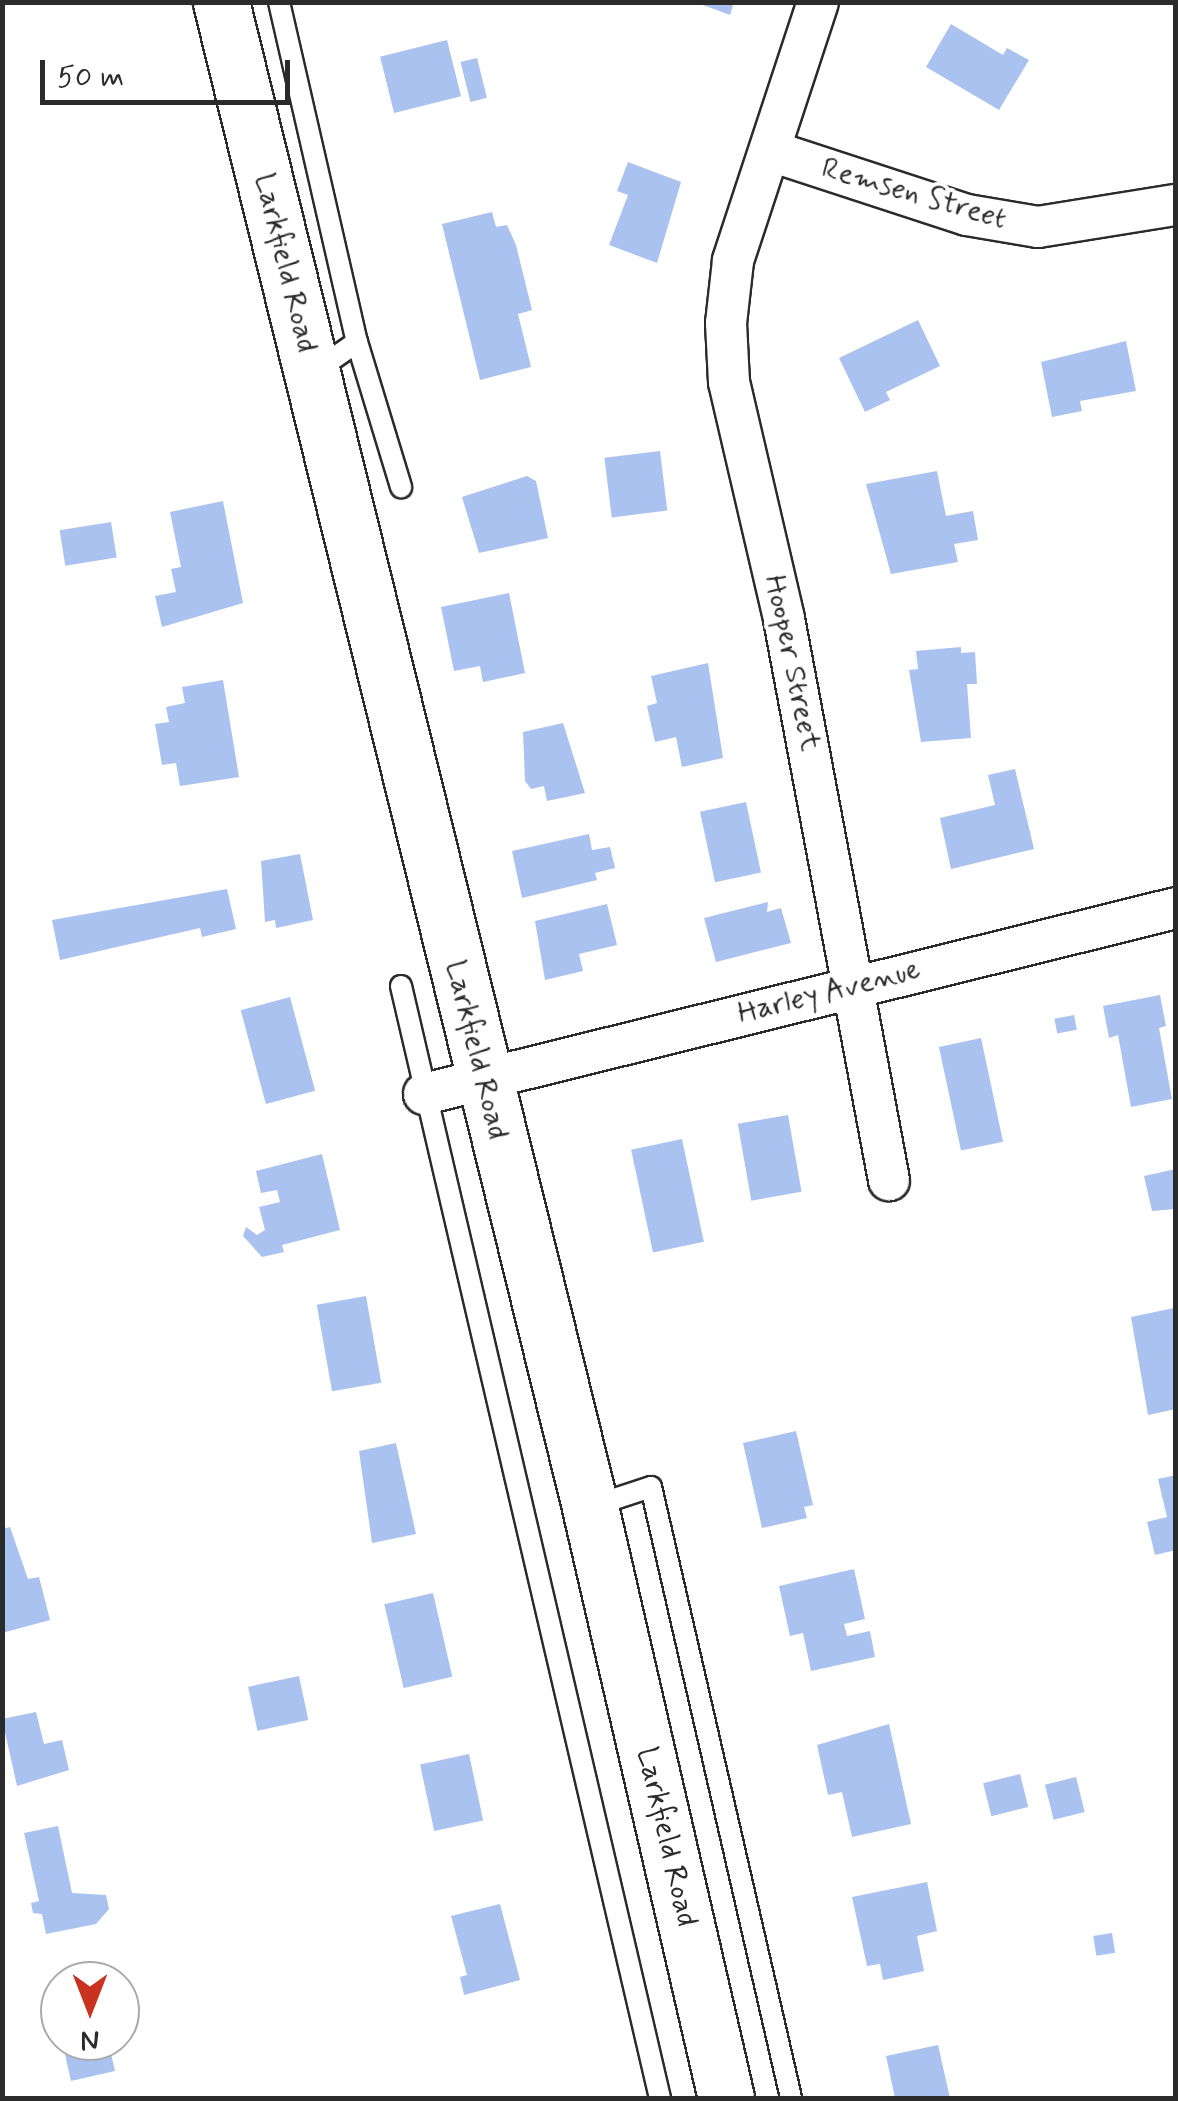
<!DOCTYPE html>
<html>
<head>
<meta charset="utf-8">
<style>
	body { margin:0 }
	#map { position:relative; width:1178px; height:2101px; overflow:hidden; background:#fff; font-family:Mynerve,sans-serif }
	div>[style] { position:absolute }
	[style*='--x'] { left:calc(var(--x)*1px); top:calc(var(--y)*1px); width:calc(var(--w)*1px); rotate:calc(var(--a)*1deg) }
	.building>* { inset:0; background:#a9c2f0; transform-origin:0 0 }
	.roads { filter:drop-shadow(2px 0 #2b2b2b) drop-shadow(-2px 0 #2b2b2b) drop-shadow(0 2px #2b2b2b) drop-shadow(0 -2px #2b2b2b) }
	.lane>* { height:20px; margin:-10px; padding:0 10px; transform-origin:10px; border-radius:10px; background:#fff }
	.street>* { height:40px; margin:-20px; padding:0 20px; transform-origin:20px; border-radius:20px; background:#fff }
	.secondary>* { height:55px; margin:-27.5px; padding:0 27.5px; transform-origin:27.5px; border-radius:27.5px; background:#fff }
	span { translate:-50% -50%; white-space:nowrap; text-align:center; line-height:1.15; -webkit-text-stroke:8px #fff; paint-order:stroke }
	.street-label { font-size:30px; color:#2b2b2b }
	.frame { position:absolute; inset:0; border:5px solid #2b2b2b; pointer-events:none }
	.north { position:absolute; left:40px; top:1961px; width:100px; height:100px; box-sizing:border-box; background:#fff; border:2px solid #aaa; border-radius:50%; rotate:180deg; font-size:28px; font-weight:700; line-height:40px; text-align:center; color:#2b2b2b }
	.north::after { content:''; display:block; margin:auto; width:35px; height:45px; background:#c8321e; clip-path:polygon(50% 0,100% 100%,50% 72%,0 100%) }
	.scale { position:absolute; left:40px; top:60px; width:250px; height:45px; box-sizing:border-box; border:5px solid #2b2b2b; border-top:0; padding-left:12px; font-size:30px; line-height:35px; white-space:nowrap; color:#2b2b2b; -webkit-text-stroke:8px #fff; paint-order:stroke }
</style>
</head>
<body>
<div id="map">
	<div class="building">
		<i style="clip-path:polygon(695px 2px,734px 2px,730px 15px)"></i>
		<i style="clip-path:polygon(951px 24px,1003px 55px,1007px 48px,1029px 60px,999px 110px,926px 67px)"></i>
		<i style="left:447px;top:40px;width:58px;height:69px;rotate:76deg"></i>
		<i style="left:477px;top:58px;width:41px;height:17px;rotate:76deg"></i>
		<i style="clip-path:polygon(628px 162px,681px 182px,657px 263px,609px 245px,628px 195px,617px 191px)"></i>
		<i style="clip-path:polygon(492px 212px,496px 227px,507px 225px,516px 245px,532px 310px,518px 314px,531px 367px,480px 380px,442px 224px)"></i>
		<i style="clip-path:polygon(918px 320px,940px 366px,886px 392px,890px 400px,865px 412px,839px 358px)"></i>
		<i style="clip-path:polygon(1126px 341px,1136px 391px,1080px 401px,1082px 411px,1052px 417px,1041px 362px)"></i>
		<i style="left:660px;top:451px;width:60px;height:56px;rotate:83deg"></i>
		<i style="clip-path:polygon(937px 471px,946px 516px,973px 511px,978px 540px,954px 544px,958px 562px,891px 574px,866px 484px)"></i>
		<i style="clip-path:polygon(527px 476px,536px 481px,548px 538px,479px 553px,462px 497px)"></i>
		<i style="clip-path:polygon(223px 501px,243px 603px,162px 627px,155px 596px,176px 592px,171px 569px,181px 567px,170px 512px)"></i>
		<i style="left:111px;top:522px;width:36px;height:52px;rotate:81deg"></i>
		<i style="clip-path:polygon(509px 593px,525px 673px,483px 682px,480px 666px,454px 671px,441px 607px)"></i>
		<i style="clip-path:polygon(961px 647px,961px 653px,975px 652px,977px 684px,967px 684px,971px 738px,921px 742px,909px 670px,918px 669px,916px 651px)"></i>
		<i style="clip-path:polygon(708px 663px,723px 758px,682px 767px,676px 737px,655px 742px,647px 706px,657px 703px,651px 676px)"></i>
		<i style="clip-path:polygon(223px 680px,239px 777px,180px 786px,176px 763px,162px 765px,155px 724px,169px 722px,166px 707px,185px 703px,182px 687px)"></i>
		<i style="clip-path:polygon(563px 723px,585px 793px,547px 801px,544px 786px,531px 789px,525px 781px,523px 732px)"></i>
		<i style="clip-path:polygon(1015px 769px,1034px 849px,951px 869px,940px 818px,995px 805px,988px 775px)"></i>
		<i style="left:746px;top:802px;width:72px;height:47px;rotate:78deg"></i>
		<i style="clip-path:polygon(589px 834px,592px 850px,610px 847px,615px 868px,595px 873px,597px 880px,522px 898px,512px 851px)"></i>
		<i style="clip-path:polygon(300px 854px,313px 920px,276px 928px,275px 920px,265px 922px,261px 861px)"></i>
		<i style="clip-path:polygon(227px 889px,236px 929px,202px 937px,200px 928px,60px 960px,52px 920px)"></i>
		<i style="clip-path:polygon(768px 902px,767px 912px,781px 908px,791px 943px,716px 962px,704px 918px)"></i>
		<i style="clip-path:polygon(607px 904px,617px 945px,579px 954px,583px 971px,545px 980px,535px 921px)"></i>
		<i style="clip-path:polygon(1160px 995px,1166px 1026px,1159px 1028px,1172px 1099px,1131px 1107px,1118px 1035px,1109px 1038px,1103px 1006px)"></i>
		<i style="left:290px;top:997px;width:97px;height:51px;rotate:75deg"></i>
		<i style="left:1074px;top:1015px;width:15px;height:20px;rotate:79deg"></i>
		<i style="left:981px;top:1038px;width:106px;height:43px;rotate:78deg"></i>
		<i style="left:788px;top:1115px;width:78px;height:51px;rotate:80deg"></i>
		<i style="left:682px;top:1139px;width:105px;height:52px;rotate:78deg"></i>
		<i style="clip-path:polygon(322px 1154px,340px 1230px,282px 1245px,284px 1252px,262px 1257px,243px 1236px,246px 1227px,257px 1235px,265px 1230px,259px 1207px,280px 1202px,277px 1190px,261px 1193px,256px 1171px)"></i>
		<i style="clip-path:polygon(1176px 1169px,1176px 1209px,1152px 1211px,1144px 1176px)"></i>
		<i style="left:366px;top:1296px;width:88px;height:50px;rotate:80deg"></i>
		<i style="clip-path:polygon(1174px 1308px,1176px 1409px,1148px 1415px,1131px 1317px)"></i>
		<i style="clip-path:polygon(796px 1431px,813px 1505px,804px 1507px,807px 1518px,762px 1528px,743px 1443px)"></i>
		<i style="clip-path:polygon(396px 1443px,416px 1534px,372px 1543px,359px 1451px)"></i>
		<i style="clip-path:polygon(1176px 1475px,1176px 1550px,1155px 1555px,1147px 1522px,1167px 1517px,1158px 1479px)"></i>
		<i style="clip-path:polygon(10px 1527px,28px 1579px,39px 1577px,50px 1620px,2px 1633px,2px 1529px)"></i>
		<i style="clip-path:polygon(854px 1569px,865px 1619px,844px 1624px,847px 1636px,870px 1631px,875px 1657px,811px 1671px,803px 1633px,790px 1636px,779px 1586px)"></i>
		<i style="left:433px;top:1593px;width:86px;height:50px;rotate:77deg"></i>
		<i style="left:299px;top:1676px;width:45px;height:52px;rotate:78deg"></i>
		<i style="clip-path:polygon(36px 1712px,44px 1744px,62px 1740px,69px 1770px,17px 1786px,2px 1719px)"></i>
		<i style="clip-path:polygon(889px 1724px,911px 1824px,852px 1837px,842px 1792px,828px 1795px,817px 1745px)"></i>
		<i style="left:469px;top:1754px;width:68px;height:50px;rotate:78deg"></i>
		<i style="left:1020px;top:1774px;width:34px;height:38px;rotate:76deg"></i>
		<i style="left:1076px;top:1777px;width:36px;height:32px;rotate:76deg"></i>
		<i style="clip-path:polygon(58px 1826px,72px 1893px,106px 1895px,109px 1909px,96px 1924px,46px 1934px,42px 1914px,33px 1913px,31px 1903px,39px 1901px,24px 1833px)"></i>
		<i style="clip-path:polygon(927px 1882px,937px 1931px,917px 1936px,924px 1971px,883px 1980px,880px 1964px,867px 1966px,852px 1897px)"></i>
		<i style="clip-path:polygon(500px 1904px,520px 1980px,464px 1995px,460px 1977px,467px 1975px,451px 1916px)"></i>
		<i style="left:1112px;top:1933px;width:20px;height:19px;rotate:81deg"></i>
		<i style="clip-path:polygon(62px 2041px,108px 2041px,115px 2071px,71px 2081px)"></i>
		<i style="clip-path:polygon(938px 2045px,950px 2098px,895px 2098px,886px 2056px)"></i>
	</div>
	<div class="roads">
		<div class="lane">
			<i style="--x:279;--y:2;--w:349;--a:77.1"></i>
			<i style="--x:357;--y:342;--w:52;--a:145.1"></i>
			<i style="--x:357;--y:342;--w:152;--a:73.1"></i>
			<i style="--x:401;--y:986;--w:1142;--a:76.89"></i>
			<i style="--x:593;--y:1506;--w:61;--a:-18.1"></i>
			<i style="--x:651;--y:1487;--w:627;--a:77.09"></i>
		</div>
		<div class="street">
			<i style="--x:818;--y:2;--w:273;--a:108.2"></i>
			<i style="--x:733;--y:261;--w:62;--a:96.4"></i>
			<i style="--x:726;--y:323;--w:59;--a:87.1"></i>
			<i style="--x:729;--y:382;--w:243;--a:76.9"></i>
			<i style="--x:784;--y:619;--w:571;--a:79.4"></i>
			<i style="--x:771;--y:151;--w:206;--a:18.1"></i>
			<i style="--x:967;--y:215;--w:72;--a:9.6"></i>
			<i style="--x:1038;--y:227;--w:140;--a:-9.1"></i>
			<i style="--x:424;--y:1094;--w:775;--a:-13.89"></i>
		</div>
		<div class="secondary">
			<i style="--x:221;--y:2;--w:1550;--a:76.22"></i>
			<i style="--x:590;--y:1507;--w:606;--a:77.04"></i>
		</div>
	</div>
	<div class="street-label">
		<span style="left:914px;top:194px;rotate:16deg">Remsen Street</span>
		<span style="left:285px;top:263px;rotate:76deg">Larkfield Road</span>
		<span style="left:792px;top:663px;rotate:78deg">Hooper Street</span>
		<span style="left:829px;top:992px;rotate:-14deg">Harley Avenue</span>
		<span style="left:476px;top:1050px;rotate:76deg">Larkfield Road</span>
		<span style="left:666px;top:1837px;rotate:77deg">Larkfield Road</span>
	</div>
	<div class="frame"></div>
	<div class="north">N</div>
	<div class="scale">50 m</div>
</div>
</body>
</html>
